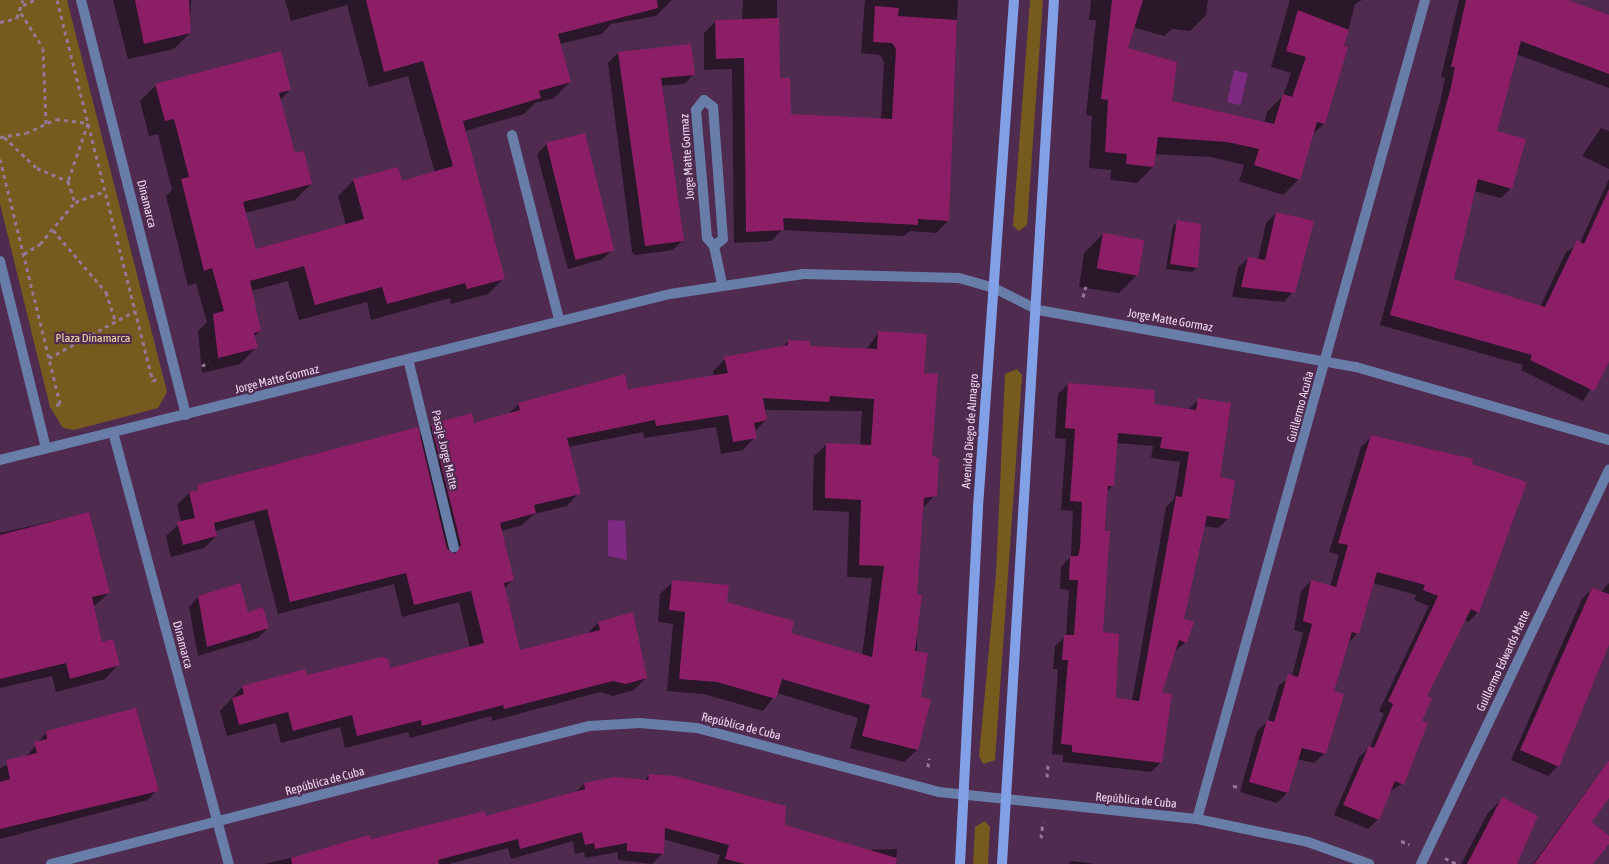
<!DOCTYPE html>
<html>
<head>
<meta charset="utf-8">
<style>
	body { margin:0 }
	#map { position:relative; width:1609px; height:864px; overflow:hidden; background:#4f2b50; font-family:"Asap Condensed",sans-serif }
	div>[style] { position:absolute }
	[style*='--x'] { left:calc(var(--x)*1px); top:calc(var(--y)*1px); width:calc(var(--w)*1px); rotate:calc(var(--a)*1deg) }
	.green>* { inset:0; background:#755b1e }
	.water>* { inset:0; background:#7e2a82; transform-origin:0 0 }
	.shadow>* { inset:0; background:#0007 }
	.building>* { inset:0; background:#8b1e65; transform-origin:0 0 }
	.path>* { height:3px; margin-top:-1.5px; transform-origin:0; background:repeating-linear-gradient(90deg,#957896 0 4px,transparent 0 8px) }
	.street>* { height:10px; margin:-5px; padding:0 5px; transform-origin:5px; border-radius:5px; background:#697da9 }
	.secondary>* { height:10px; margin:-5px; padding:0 5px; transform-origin:5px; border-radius:5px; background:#82a0e6 }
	span { translate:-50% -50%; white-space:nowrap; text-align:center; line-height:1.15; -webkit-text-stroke:4.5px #4f2b50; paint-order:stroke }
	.street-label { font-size:12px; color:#f0daf1 }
	.park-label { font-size:12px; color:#f9dfa8 }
</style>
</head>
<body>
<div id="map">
	<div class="green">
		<i style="clip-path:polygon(0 0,67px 0,167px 392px,158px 408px,74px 430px,63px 428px,50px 407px,0 204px)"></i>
		<i style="clip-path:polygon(1030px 0,1043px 0,1027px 225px,1019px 231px,1013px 226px)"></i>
		<i style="clip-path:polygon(1017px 369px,1022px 375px,995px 760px,983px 764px,979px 756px,996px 574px,1005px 374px)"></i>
		<i style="clip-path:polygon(985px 821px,990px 827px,988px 864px,973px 864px,975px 827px)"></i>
	</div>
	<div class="water">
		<i style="left:1234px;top:70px;width:14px;height:33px;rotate:12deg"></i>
		<i style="clip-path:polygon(608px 520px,625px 521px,627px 560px,608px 556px)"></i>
	</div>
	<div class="shadow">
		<i style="clip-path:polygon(113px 0,191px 0,190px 33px,174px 49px,128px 59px)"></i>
		<i style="clip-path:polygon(285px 0,672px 0,656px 16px,611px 24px,602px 34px,560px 44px,570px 82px,554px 98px,535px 103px,524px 114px,465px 131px,504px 278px,488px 294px,451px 304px,450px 298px,371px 320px,367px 302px,299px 320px,288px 281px,251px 291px,260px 331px,254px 337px,256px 348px,240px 364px,202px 373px,198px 331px,207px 322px,196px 283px,188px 286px,166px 196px,172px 190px,158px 134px,149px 136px,140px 101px,156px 85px,290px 90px,280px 100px,294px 155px,311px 184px,295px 200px,245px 213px,255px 250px,346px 225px,338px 196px,354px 180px,401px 182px,435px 173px,408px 76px,369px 87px,347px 5px,291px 21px)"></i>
		<i style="clip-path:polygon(743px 0,777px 0,778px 79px,789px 115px,881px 120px,884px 62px,880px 55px,861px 53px,865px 0,958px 0,948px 221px,936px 233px,910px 231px,904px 236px,782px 230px,771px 241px,734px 243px,732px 69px,704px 70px,704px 33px,716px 21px,742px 20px)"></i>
		<i style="clip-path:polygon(1091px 0,1208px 0,1206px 15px,1190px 31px,1172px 29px,1164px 36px,1133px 27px,1127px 49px,1171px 102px,1264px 123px,1267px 112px,1283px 96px,1291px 73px,1271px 67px,1290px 0,1362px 0,1355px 4px,1324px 124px,1312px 135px,1299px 179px,1283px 195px,1239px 181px,1244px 165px,1211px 157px,1154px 154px,1153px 167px,1137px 183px,1110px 180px,1111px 170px,1089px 168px,1092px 116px,1086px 115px,1096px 20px,1089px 20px)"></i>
		<i style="clip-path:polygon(1459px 0,1564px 0,1609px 17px,1609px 88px,1516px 54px,1495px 132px,1511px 188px,1501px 198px,1474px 191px,1452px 280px,1540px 307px,1566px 252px,1580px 243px,1609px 179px,1609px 359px,1583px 401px,1521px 370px,1523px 365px,1380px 325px,1441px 98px,1445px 78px,1441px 77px)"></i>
		<i style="clip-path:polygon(618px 53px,694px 74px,684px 84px,661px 86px,683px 240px,673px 250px,635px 255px,632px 252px,608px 63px)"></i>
		<i style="clip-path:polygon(1601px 128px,1609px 131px,1609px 169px,1582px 156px)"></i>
		<i style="clip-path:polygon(547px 144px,613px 249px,603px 259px,568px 269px,537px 154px)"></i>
		<i style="clip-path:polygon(1276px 213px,1293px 292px,1284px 302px,1232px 297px,1238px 268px,1248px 258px,1258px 260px,1266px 223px)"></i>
		<i style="clip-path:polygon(1177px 222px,1200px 225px,1197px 268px,1192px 272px,1166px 269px,1173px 226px)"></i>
		<i style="clip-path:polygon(1103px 234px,1138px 274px,1119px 293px,1079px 287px,1084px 253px)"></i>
		<i style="clip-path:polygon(879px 332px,922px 374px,935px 495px,923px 508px,917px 553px,917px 750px,904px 762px,850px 748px,858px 718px,777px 693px,763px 711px,704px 694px,667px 691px,673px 624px,658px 622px,660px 594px,673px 582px,789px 634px,862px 656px,872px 578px,847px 577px,849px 512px,813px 510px,813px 491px,814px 456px,827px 444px,860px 446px,862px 411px,764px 410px,766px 420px,754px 432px,755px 437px,743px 450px,721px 454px,716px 427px,644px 438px,643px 432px,568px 447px,579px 493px,567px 506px,534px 514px,522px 525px,501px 531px,513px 579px,504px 589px,519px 652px,586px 635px,598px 623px,646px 678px,634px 690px,613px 696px,600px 692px,492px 721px,491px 716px,410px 738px,408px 732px,345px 748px,340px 727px,281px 743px,276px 723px,227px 736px,220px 711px,242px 687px,304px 670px,306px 677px,389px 669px,470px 648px,459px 602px,402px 617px,394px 584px,278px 614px,254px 520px,215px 531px,216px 536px,204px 548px,171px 557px,166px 536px,181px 522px,177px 505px,189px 493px,257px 469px,417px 429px,419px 437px,432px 425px,473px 424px,507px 415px,519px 404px,714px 377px,713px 371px,725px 359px,782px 347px,789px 341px,809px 347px,866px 350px)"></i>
		<i style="clip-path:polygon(evenodd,1068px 384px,1152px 405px,1189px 409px,1199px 399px,1228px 519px,1218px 528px,1204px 526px,1183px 620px,1186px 642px,1174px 652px,1160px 694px,1161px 762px,1151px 772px,1063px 762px,1063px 755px,1052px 754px,1058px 669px,1053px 669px,1055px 646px,1066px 636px,1069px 590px,1060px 589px,1061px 567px,1071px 556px,1073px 511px,1061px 510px,1066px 439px,1055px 438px,1058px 394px,1068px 384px,1116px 443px,1153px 446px,1151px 458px,1180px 462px,1174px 499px,1166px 507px,1132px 701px,1114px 699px,1101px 633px,1107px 492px,1113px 485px,1116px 443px)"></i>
		<i style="clip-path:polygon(1371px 437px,1478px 612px,1469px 622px,1464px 620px,1425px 696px,1402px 784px,1389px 792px,1378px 819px,1368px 829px,1334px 815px,1359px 757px,1370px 747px,1384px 714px,1379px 711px,1429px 606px,1414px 600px,1416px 595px,1373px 583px,1358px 633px,1347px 644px,1332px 691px,1324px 754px,1314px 763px,1297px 759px,1287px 793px,1277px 803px,1240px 792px,1257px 731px,1268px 721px,1279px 685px,1292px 676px,1303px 633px,1294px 630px,1301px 591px,1311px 581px,1330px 587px,1339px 555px,1329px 552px,1361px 447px)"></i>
		<i style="clip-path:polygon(88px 513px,109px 593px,93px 607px,101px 644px,118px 665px,105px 679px,56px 692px,52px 676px,0 688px,0 533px)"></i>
		<i style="clip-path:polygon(1609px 583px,1609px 644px,1558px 766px,1548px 776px,1511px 760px,1582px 599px,1592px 589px,1601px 592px)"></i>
		<i style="clip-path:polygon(198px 597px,268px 628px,258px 638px,198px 656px,189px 607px)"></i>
		<i style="clip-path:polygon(46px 733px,157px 790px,148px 800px,0 839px,0 768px,26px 757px)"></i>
		<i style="clip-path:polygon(1609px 760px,1609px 796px,1590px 822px,1609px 842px,1591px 864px,1533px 864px)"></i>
		<i style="clip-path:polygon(649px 775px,784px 826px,867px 850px,897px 849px,896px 864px,717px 864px,720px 855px,663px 839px,662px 854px,652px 864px,618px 860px,618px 852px,585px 858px,584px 852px,575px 854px,573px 841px,511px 859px,508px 848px,449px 864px,265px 864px,484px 812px,485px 818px,574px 794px,584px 784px,615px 778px,644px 781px)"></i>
		<i style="clip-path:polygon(1502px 799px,1516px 864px,1461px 864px,1488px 813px)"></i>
		<i style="clip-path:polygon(1071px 861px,1096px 864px,1068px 864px)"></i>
	</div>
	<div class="building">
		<i style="clip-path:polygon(135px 0,189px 0,191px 33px,144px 44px)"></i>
		<i style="clip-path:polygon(366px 0,657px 0,658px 8px,558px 34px,571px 82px,539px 91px,541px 98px,463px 121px,505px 279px,467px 289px,465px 283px,387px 304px,382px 287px,315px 305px,304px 266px,250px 281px,261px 331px,254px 333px,258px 348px,218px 358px,213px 314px,224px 311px,212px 268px,204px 271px,181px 179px,189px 177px,174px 119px,165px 121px,155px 84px,281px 51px,291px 90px,279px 93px,295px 153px,304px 151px,312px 184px,243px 202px,256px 249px,364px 219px,353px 179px,398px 167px,402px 181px,453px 166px,423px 61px,384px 72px)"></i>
		<i style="clip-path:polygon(1112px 0,1143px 0,1128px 48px,1177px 62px,1172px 101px,1274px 124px,1283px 94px,1292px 97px,1306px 57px,1286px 51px,1298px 10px,1349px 30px,1344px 46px,1348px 47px,1325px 124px,1317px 122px,1300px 180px,1254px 165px,1259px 149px,1227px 142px,1158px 137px,1154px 167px,1126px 164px,1127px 154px,1105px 152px,1108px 100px,1101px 99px)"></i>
		<i style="clip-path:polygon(1466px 0,1568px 0,1609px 15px,1609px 74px,1521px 41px,1497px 131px,1526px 139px,1512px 189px,1478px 179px,1454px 279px,1545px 307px,1577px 240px,1584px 244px,1609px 189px,1609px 362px,1594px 391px,1530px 360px,1532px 355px,1390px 315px,1451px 87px,1455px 67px,1451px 67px)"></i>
		<i style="clip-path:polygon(875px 6px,899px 8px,898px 16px,957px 20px,949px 221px,918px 219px,918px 225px,783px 218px,784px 230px,746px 232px,744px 58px,716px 59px,715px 20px,779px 18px,780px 78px,790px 78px,791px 114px,892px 119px,896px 49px,892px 43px,873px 42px)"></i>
		<i style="clip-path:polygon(691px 44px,695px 75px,661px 78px,684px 241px,645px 246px,618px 52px)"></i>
		<i style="left:585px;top:133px;width:121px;height:40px;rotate:76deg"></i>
		<i style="clip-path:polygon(1276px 212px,1314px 221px,1295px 293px,1241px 287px,1248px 257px,1265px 260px)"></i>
		<i style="clip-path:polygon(1177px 220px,1201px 224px,1198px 268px,1170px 264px)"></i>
		<i style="left:1103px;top:233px;width:42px;height:36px;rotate:10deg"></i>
		<i style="clip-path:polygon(878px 331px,927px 334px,924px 373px,938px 374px,932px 455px,939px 459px,937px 496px,924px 498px,917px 595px,922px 595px,915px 651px,928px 653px,921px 697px,931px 700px,918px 750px,862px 736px,870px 705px,782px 679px,776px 699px,717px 682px,679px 679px,685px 612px,669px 610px,672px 580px,729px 585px,727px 602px,794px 621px,791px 633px,872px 657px,884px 566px,859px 565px,861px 500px,825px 498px,825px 478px,826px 443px,871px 445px,874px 399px,830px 396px,829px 402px,763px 398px,767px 420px,754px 423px,757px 438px,733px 442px,728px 415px,656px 426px,655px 420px,567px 438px,581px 494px,534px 505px,536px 513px,500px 523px,514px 580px,504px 583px,520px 650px,600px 630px,598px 622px,633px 612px,647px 678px,626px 684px,613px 681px,504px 709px,503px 705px,422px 726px,421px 720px,357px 736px,352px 715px,293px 731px,288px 712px,239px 725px,232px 698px,244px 694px,242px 686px,305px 669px,307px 675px,382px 657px,388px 659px,390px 668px,484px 643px,471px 591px,414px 605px,406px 573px,290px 602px,267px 509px,214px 523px,217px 536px,183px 545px,177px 522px,195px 518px,189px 492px,198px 490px,197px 485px,418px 427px,447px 549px,455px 554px,461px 545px,431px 424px,472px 413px,474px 423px,520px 410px,518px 403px,625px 374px,628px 389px,728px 373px,724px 357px,788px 345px,788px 340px,810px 341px,810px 346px,877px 349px)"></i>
		<i style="clip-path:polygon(evenodd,1068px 383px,1155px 390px,1154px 404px,1196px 410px,1198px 398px,1231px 403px,1220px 477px,1235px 480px,1229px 519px,1207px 516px,1184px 619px,1194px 622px,1187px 643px,1179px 640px,1162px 693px,1172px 694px,1162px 763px,1072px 752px,1072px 745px,1061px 744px,1068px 660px,1062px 660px,1064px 635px,1074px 635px,1078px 580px,1069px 580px,1070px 556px,1078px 556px,1080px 548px,1082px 502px,1070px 501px,1075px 429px,1065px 428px,1068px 383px,1118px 433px,1162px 437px,1160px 448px,1189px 452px,1182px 497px,1176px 496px,1139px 701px,1116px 698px,1119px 634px,1103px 632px,1110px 531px,1105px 531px,1108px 486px,1114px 486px,1118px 433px)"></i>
		<i style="clip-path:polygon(1371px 435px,1473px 459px,1472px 464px,1527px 482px,1479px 613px,1471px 609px,1427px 696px,1432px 698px,1422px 721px,1428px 723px,1404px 785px,1395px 781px,1379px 820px,1343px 805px,1369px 746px,1374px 748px,1393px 704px,1388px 701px,1438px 596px,1423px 590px,1425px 585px,1377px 572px,1359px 634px,1352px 632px,1334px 691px,1344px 694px,1326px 754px,1302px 748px,1288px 793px,1249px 782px,1267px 720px,1274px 722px,1288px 674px,1298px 677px,1312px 624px,1303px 621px,1311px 580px,1336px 587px,1348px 545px,1338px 543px)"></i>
		<i style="clip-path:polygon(89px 512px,110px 593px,92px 597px,102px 642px,113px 639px,120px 665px,70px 679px,66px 663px,0 679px,0 535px)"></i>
		<i style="clip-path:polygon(240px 583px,248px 612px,263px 607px,269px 628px,207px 647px,198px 596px)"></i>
		<i style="clip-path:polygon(1592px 588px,1609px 594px,1609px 645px,1559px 767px,1520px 750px)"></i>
		<i style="clip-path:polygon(136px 708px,159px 791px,0 829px,0 782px,10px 779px,6px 760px,37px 753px,34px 742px,47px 739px,46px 731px)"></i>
		<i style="clip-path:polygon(1609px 760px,1609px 798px,1592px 822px,1609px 836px,1609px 844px,1593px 864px,1534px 864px)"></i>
		<i style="clip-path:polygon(649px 774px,675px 776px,786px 806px,785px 825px,897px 858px,896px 864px,745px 864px,725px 859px,729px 845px,665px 828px,664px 854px,627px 851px,627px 843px,595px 849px,594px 843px,585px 845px,582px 832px,520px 849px,518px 839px,438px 860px,439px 864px,292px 864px,291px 858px,369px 835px,371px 839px,485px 811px,486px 816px,585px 789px,584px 783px,615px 777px,648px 780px)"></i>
		<i style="clip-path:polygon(1502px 797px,1538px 816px,1517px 864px,1467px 864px)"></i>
	</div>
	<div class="path">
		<i style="--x:57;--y:0;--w:393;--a:75.9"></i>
		<i style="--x:153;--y:381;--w:4;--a:-34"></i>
		<i style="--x:23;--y:5;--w:13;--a:-23"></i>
		<i style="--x:21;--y:13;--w:41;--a:57.8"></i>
		<i style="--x:43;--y:48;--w:76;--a:87.7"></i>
		<i style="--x:0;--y:22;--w:17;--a:-13"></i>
		<i style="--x:17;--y:18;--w:19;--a:-72"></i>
		<i style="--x:0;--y:137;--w:26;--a:-9"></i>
		<i style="--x:26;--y:133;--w:33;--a:-25"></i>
		<i style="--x:56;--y:119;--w:32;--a:7"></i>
		<i style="--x:88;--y:123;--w:61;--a:109"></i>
		<i style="--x:68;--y:181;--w:22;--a:72"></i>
		<i style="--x:4;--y:137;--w:45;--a:43.2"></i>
		<i style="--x:37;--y:168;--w:34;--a:23"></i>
		<i style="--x:0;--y:159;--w:252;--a:76.2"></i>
		<i style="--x:60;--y:404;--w:5;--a:169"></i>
		<i style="--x:53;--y:230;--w:82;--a:49.5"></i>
		<i style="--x:106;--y:292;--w:29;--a:72"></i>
		<i style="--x:24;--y:254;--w:19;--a:-32"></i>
		<i style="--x:40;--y:244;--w:55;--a:-50.2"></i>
		<i style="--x:75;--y:202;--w:32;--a:-20"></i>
		<i style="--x:1083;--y:297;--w:11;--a:-75"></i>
		<i style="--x:49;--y:358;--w:98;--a:-28.7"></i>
		<i style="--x:202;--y:366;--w:8;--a:-30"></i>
		<i style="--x:928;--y:767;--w:9;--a:-84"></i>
		<i style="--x:1047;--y:777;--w:12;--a:-85"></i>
		<i style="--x:1233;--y:786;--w:6;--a:9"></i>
		<i style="--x:1041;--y:838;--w:16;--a:-83"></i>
		<i style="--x:1401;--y:841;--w:9;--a:21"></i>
		<i style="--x:1445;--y:858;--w:13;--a:27"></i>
	</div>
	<div class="street">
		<i style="--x:81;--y:0;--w:428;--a:75.8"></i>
		<i style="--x:512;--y:135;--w:191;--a:75.7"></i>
		<i style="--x:714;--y:246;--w:11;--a:-38"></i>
		<i style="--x:723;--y:239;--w:132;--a:-94.3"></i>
		<i style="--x:713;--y:107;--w:11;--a:-142"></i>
		<i style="--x:704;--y:100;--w:13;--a:129"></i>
		<i style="--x:696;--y:110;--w:128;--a:85.1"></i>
		<i style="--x:707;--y:238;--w:11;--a:49"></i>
		<i style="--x:714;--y:246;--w:39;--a:78"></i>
		<i style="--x:0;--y:261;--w:193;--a:76.2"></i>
		<i style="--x:408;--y:359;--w:194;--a:76.3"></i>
		<i style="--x:113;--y:432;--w:447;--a:75"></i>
		<i style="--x:0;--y:460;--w:690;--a:-13.92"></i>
		<i style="--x:670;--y:294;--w:135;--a:-8.5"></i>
		<i style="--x:804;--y:274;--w:155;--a:1.5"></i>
		<i style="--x:959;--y:278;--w:36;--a:16"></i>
		<i style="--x:994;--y:288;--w:49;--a:26.6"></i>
		<i style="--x:1038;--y:310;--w:323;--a:10.2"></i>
		<i style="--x:1356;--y:367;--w:263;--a:16.1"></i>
		<i style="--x:1197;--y:819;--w:850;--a:-74.44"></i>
		<i style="--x:51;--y:864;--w:555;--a:-14.39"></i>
		<i style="--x:589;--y:726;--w:51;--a:-3.4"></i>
		<i style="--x:640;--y:723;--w:57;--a:5"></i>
		<i style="--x:697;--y:728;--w:250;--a:14.8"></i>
		<i style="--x:939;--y:792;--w:259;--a:6"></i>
		<i style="--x:1197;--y:819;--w:113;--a:11.7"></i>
		<i style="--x:1308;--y:842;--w:65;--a:19.8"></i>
		<i style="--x:1421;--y:864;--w:437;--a:-64.5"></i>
	</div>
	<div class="secondary">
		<i style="--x:960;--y:864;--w:357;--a:-87.1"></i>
		<i style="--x:978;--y:507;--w:508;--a:-85.94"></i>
		<i style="--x:1002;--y:864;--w:866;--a:-86.56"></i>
	</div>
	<div class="street-label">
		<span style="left:688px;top:157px;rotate:-94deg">Jorge Matte Gormaz</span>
		<span style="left:146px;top:204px;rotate:76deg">Dinamarca</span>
		<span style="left:1170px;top:321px;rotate:10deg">Jorge Matte Gormaz</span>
		<span style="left:277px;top:380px;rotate:-14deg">Jorge Matte Gormaz</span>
		<span style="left:1301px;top:407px;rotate:-75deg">Guillermo Acuña</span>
		<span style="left:971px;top:431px;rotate:-86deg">Avenida Diego de Almagro</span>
		<span style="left:444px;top:450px;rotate:77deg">Pasaje Jorge Matte</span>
		<span style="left:182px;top:645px;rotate:75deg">Dinamarca</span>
		<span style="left:1504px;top:661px;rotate:-65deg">Guillermo Edwards Matte</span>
		<span style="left:741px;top:727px;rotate:14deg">República de Cuba</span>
		<span style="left:325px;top:782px;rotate:-15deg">República de Cuba</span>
		<span style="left:1136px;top:801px;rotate:5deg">República de Cuba</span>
	</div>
	<div class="park-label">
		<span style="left:93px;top:339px">Plaza Dinamarca</span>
	</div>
</div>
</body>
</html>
